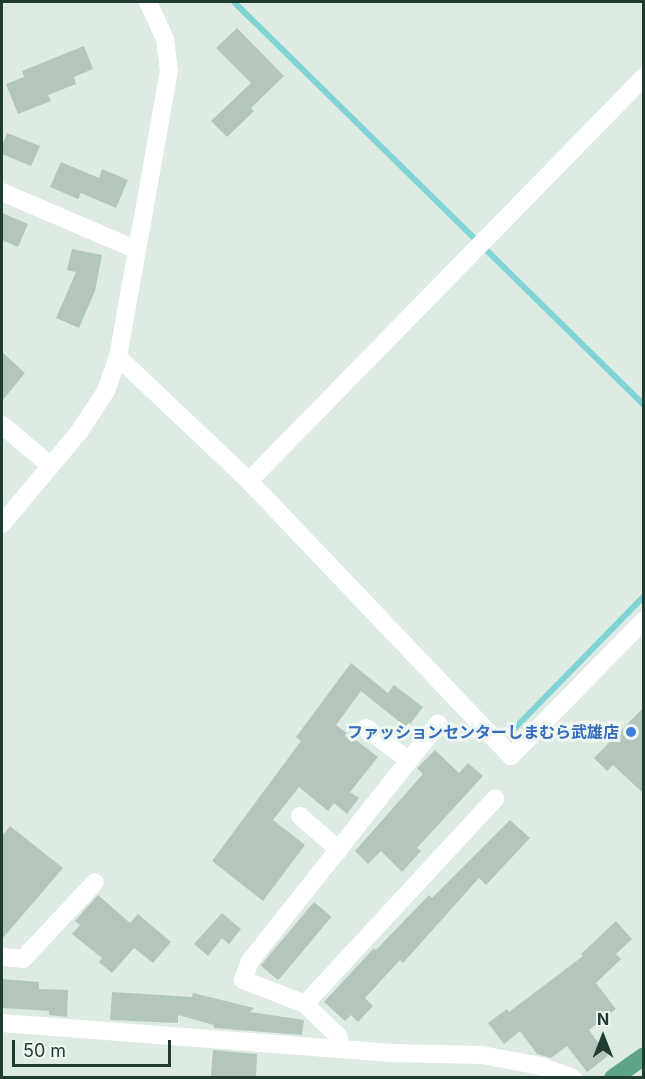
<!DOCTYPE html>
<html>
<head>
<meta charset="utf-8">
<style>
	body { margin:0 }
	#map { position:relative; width:645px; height:1079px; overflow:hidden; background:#deebe3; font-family:Inter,"Noto Sans JP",sans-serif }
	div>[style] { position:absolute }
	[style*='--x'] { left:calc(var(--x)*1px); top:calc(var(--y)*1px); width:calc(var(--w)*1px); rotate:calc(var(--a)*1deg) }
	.stream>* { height:6px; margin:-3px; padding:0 3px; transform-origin:3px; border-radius:3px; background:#81d4d5 }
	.building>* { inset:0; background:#b3c6bc; transform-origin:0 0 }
	.minor>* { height:18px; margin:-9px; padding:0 9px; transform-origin:9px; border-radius:9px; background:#fff }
	.primary>* { height:18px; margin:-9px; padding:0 9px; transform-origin:9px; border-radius:9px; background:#5fa489 }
	.dots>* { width:16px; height:16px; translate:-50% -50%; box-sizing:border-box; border:3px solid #eef7f2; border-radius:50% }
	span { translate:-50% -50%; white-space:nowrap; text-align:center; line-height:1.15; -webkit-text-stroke:6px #eef7f2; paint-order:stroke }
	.shop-label { font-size:16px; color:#366cbe; font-weight:700 }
	.right { translate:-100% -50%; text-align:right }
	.frame { position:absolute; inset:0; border:3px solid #1e3c30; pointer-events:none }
	.north { position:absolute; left:573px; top:1007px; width:60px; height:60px; -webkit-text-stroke:4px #eef7f2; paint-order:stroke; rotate:0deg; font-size:16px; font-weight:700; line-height:24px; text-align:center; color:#1e3c30 }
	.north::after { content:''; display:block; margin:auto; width:21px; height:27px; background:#1e3c30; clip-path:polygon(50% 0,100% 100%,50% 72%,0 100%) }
	.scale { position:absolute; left:12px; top:1040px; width:159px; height:27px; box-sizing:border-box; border:3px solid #1e3c30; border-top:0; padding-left:8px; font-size:18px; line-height:21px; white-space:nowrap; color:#1e3c30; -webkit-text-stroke:4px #eef7f2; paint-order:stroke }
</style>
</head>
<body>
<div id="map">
	<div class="stream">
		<i style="--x:234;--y:2;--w:575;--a:44.51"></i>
		<i style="--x:513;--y:730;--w:187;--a:-45.6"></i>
	</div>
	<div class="building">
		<i style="clip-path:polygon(237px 28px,284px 76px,251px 108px,254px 111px,227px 137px,211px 121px,251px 83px,216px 48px)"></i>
		<i style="clip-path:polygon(84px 46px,93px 69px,74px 77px,76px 84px,48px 95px,51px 101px,18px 114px,6px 84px,24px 77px,22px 71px)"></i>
		<i style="clip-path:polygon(7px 133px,40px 146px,31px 166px,2px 154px,2px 146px)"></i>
		<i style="clip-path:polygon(61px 162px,99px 178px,102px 169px,128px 180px,116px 208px,81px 193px,78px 199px,50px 187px)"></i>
		<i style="clip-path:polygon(2px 213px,28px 224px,18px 247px,2px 240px)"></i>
		<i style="clip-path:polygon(72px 249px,102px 255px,95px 291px,79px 328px,56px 318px,76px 272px,67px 270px)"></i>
		<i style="clip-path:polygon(2px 352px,25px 373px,2px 401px)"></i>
		<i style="clip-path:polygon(351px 663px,388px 693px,394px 685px,423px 707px,407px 728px,361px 691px,336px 725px,378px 757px,350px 792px,359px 798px,347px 814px,334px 803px,328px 811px,299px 787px,273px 820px,305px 845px,263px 901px,212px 861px,301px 741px,296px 737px)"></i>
		<i style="clip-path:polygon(644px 707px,644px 794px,613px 765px,607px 771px,594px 758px)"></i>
		<i style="clip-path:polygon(435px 750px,459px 773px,468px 763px,483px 776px,417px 848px,421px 851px,402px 872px,381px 851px,368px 864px,355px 851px,423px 774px,417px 768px)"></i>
		<i style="clip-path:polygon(510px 820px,530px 838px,486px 885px,479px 878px,403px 963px,400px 960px,365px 998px,373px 1006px,358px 1022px,351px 1015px,345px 1021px,324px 1002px,374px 948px,376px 950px,429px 895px,432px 898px)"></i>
		<i style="clip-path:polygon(10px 826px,63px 868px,2px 939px,2px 836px)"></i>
		<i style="clip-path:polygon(98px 895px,130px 923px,138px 914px,171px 942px,153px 963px,134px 948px,112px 973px,99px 962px,102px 958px,72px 934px,80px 925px,75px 921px)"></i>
		<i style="left:314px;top:902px;width:23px;height:83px;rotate:40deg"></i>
		<i style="clip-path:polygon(222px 913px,241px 929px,229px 944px,222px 938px,208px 956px,194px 944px)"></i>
		<i style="clip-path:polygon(616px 921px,632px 939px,616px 954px,621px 959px,596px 983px,616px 1009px,589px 1030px,608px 1056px,587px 1072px,567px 1046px,551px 1058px,537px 1054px,520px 1031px,504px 1044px,488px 1023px,507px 1009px,509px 1012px,583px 956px,581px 954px)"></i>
		<i style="clip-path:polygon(2px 979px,39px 982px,39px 989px,68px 990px,67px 1017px,49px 1015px,49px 1011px,2px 1008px)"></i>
		<i style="clip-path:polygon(112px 992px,192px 997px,193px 993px,254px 1008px,250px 1012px,304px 1020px,302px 1035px,214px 1028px,214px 1025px,178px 1015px,178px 1023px,110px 1020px)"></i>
		<i style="clip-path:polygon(213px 1050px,257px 1054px,256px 1077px,211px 1077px)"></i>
	</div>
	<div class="minor">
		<i style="--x:2;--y:192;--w:147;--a:23.2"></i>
		<i style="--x:118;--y:357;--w:180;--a:43.4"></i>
		<i style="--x:249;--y:481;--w:380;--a:46.4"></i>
		<i style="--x:511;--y:756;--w:190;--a:-45.6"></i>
		<i style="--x:2;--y:425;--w:64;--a:39.9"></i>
		<i style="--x:249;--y:481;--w:565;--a:-45.65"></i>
		<i style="--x:2;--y:524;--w:120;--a:-50.1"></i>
		<i style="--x:79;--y:432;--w:49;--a:-56.6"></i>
		<i style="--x:106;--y:391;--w:36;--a:-71"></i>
		<i style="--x:118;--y:357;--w:291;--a:-79.9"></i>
		<i style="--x:169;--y:71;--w:32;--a:-97"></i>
		<i style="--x:165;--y:39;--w:41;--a:-114.7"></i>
		<i style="--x:366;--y:728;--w:54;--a:37.5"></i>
		<i style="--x:300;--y:816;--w:52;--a:41.1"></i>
		<i style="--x:2;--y:957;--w:21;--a:5"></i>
		<i style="--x:23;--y:959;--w:105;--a:-46.9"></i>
		<i style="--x:305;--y:1004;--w:280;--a:-47.2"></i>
		<i style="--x:2;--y:1023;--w:391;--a:4.4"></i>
		<i style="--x:392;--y:1053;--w:90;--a:1.3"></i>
		<i style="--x:482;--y:1055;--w:59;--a:10.7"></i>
		<i style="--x:540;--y:1066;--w:35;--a:20"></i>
		<i style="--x:342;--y:1049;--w:14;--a:-107"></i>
		<i style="--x:338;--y:1036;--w:46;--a:-135.9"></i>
		<i style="--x:305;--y:1004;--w:66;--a:-158.8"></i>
		<i style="--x:243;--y:980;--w:20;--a:-70"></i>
		<i style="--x:250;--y:961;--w:303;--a:-51.6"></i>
	</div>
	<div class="primary">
		<i style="--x:613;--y:1078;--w:38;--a:-35"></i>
	</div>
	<div class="dots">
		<i style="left:631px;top:732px;background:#3f7fe0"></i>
	</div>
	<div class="shop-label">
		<span class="right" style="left:619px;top:732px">ファッションセンターしまむら武雄店</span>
	</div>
	<div class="frame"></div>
	<div class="north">N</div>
	<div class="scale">50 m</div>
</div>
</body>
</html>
